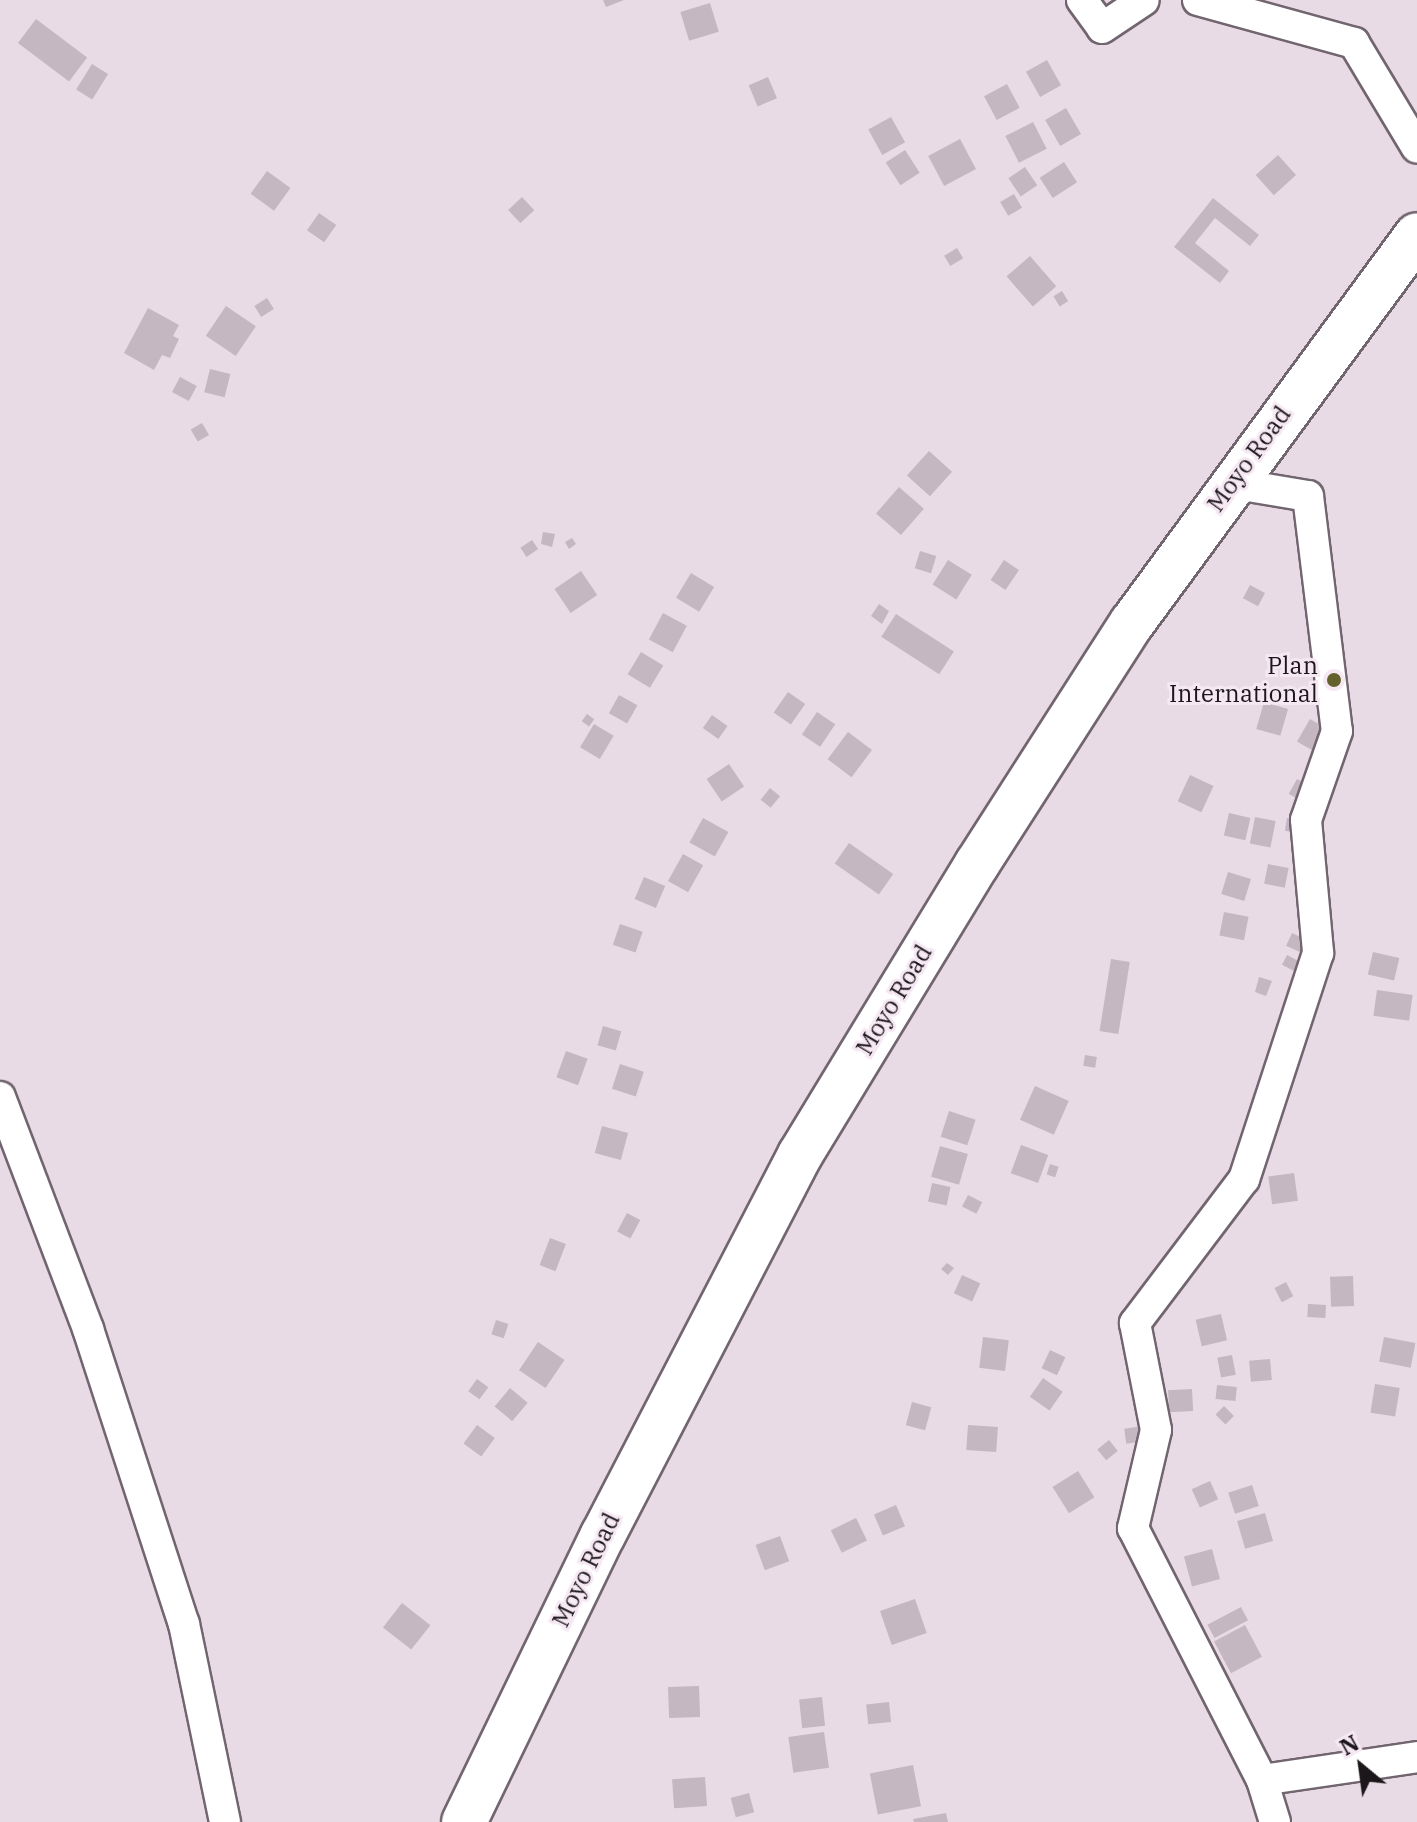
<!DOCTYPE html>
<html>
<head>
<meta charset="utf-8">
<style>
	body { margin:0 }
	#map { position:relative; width:1417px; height:1822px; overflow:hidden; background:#e9dbe6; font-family:"IBM Plex Serif",serif }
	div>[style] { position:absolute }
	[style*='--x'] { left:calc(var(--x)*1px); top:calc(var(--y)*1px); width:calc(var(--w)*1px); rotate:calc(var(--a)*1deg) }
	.building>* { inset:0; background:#c4b7c1; transform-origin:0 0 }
	.roads { filter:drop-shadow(2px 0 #71656f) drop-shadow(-2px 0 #71656f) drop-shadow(0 2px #71656f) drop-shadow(0 -2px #71656f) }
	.street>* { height:30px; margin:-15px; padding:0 15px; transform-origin:15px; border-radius:15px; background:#fff }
	.secondary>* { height:44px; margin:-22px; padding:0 22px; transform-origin:22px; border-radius:22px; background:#fff }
	.dots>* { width:22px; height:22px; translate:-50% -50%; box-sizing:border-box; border:4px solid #f6e8f3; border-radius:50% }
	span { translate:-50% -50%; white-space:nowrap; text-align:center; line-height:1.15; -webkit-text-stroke:6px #f6e8f3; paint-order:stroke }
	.street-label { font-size:24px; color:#1c171b }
	.poi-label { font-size:24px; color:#1c171b }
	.right { translate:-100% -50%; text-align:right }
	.north { position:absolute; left:1321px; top:1726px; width:80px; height:80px; -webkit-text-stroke:6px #f6e8f3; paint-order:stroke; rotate:331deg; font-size:22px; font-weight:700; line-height:32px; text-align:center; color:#1c171b }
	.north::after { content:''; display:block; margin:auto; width:28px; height:36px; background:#1c171b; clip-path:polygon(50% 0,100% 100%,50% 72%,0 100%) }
</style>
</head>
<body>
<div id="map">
	<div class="building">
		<i style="clip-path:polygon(603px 0,624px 0,606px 7px)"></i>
		<i style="left:710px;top:3px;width:30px;height:31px;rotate:73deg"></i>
		<i style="left:36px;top:19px;width:64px;height:30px;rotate:37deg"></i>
		<i style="left:1047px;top:60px;width:29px;height:24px;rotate:61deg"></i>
		<i style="left:92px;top:64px;width:19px;height:30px;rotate:32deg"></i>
		<i style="left:768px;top:77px;width:23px;height:21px;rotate:67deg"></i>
		<i style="left:1007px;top:84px;width:27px;height:26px;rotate:62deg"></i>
		<i style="left:1066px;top:108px;width:30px;height:24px;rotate:60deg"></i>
		<i style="left:891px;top:117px;width:29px;height:26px;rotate:61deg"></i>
		<i style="left:1033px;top:122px;width:30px;height:31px;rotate:63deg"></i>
		<i style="left:960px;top:139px;width:34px;height:36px;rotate:62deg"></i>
		<i style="left:905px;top:150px;width:27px;height:23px;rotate:57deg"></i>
		<i style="left:1278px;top:155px;width:27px;height:30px;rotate:48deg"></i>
		<i style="left:1064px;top:162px;width:24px;height:29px;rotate:57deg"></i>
		<i style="left:1025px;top:167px;width:22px;height:20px;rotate:56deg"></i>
		<i style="left:267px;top:171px;width:29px;height:28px;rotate:36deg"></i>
		<i style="left:1014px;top:194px;width:16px;height:16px;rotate:60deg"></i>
		<i style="left:522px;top:197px;width:18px;height:19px;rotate:47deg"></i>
		<i style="clip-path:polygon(1213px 198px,1259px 235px,1250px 246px,1215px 218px,1195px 243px,1229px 271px,1220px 283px,1174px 247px)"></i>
		<i style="left:319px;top:213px;width:21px;height:21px;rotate:35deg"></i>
		<i style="left:957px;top:248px;width:12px;height:15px;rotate:59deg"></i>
		<i style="left:1030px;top:256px;width:40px;height:31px;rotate:49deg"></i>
		<i style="left:1062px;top:291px;width:12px;height:10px;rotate:59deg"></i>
		<i style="left:267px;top:298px;width:13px;height:15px;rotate:58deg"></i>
		<i style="left:226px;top:306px;width:36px;height:36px;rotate:34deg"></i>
		<i style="clip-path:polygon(148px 308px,179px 325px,173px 336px,179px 339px,170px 358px,162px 355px,154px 370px,124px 353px)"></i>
		<i style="left:210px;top:369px;width:21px;height:24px;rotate:14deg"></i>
		<i style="left:180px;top:377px;width:19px;height:17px;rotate:28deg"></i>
		<i style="left:202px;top:423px;width:14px;height:13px;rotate:60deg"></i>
		<i style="left:929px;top:451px;width:31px;height:33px;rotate:42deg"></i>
		<i style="left:899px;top:487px;width:33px;height:35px;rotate:41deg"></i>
		<i style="clip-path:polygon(543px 532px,555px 534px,552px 547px,541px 544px)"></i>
		<i style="clip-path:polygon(572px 538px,576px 544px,569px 549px,565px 542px)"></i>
		<i style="left:532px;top:540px;width:11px;height:14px;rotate:56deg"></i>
		<i style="left:920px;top:551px;width:17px;height:18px;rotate:17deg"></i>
		<i style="left:948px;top:560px;width:28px;height:29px;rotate:32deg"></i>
		<i style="left:1004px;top:560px;width:18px;height:24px;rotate:34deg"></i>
		<i style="left:581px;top:571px;width:29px;height:32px;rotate:56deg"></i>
		<i style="left:691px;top:573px;width:27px;height:29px;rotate:31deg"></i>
		<i style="left:1250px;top:585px;width:17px;height:15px;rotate:28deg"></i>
		<i style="clip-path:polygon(879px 604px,889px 611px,882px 624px,871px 616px)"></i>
		<i style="left:663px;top:613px;width:27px;height:30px;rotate:28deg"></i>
		<i style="left:896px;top:614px;width:69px;height:27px;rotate:33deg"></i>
		<i style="left:641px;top:652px;width:26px;height:26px;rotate:31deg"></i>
		<i style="left:788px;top:692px;width:21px;height:25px;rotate:35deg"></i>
		<i style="left:619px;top:695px;width:21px;height:21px;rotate:29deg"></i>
		<i style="left:1264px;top:702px;width:25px;height:28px;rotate:16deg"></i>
		<i style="left:817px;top:712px;width:22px;height:27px;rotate:34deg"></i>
		<i style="left:587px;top:714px;width:9px;height:9px;rotate:36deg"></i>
		<i style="left:712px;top:715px;width:19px;height:16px;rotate:35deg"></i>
		<i style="left:1310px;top:719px;width:24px;height:26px;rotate:30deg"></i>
		<i style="left:594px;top:724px;width:23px;height:27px;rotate:31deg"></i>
		<i style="left:848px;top:732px;width:30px;height:34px;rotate:37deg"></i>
		<i style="left:729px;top:764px;width:27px;height:27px;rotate:56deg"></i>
		<i style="left:1190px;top:775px;width:26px;height:29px;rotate:25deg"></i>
		<i style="left:1297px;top:779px;width:13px;height:17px;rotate:29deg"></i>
		<i style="left:770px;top:788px;width:13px;height:15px;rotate:39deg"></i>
		<i style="left:1229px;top:813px;width:22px;height:23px;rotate:13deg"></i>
		<i style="left:1255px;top:817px;width:21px;height:27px;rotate:11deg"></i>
		<i style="left:703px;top:818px;width:29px;height:28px;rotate:29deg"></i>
		<i style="left:1287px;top:818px;width:13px;height:13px;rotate:9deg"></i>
		<i style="left:849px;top:843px;width:54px;height:25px;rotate:35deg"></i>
		<i style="left:683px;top:854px;width:23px;height:31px;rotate:29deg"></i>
		<i style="left:1268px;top:864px;width:21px;height:20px;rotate:11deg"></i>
		<i style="left:1228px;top:872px;width:24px;height:23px;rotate:17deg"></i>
		<i style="left:644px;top:877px;width:23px;height:24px;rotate:23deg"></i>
		<i style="left:1224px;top:912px;width:25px;height:24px;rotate:11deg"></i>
		<i style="left:620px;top:924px;width:24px;height:22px;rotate:19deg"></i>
		<i style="left:1292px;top:933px;width:17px;height:14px;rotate:25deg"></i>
		<i style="left:1373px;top:952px;width:27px;height:23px;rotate:13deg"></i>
		<i style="left:1287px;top:955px;width:13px;height:11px;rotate:27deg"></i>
		<i style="left:1111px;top:959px;width:19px;height:73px;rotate:9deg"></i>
		<i style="clip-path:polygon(1259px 977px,1272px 981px,1266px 996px,1255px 992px)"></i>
		<i style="left:1377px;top:990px;width:36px;height:26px;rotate:8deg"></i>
		<i style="left:603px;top:1026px;width:19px;height:20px;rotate:16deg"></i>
		<i style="left:566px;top:1051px;width:23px;height:28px;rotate:20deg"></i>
		<i style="left:1085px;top:1055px;width:12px;height:11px;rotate:9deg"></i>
		<i style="left:620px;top:1064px;width:25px;height:26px;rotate:18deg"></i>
		<i style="left:1035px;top:1086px;width:37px;height:37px;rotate:24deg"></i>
		<i style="left:949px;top:1111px;width:28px;height:27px;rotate:18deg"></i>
		<i style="left:602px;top:1126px;width:27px;height:28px;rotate:15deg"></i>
		<i style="left:1021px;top:1145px;width:29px;height:30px;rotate:20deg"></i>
		<i style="left:940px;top:1146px;width:29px;height:32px;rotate:16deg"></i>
		<i style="left:1050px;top:1164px;width:9px;height:11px;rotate:18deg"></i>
		<i style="left:1294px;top:1173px;width:28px;height:26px;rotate:82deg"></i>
		<i style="left:932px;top:1183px;width:19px;height:19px;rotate:12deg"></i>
		<i style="left:968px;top:1195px;width:16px;height:13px;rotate:27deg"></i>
		<i style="left:627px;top:1213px;width:15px;height:21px;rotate:28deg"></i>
		<i style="left:550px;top:1238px;width:17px;height:29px;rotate:21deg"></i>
		<i style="clip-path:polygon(947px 1263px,954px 1268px,948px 1275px,941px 1269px)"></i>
		<i style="left:962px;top:1275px;width:20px;height:20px;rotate:24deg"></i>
		<i style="left:1353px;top:1276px;width:30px;height:23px;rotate:88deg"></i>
		<i style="left:1286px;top:1282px;width:16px;height:13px;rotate:63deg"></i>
		<i style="left:1308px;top:1304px;width:18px;height:13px;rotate:3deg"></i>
		<i style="left:1221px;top:1314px;width:27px;height:26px;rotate:77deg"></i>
		<i style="left:496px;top:1320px;width:13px;height:15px;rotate:18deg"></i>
		<i style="left:983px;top:1337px;width:26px;height:31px;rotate:7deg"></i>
		<i style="left:1384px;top:1337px;width:32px;height:25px;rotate:11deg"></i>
		<i style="left:538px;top:1342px;width:32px;height:34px;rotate:34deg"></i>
		<i style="left:1050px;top:1350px;width:17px;height:20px;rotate:25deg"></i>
		<i style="left:1232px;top:1355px;width:20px;height:15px;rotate:79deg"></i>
		<i style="left:1270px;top:1359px;width:21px;height:21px;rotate:85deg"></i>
		<i style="left:1043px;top:1378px;width:24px;height:23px;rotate:35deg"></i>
		<i style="left:477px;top:1379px;width:14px;height:15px;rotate:36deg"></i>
		<i style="left:1375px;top:1384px;width:25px;height:29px;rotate:9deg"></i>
		<i style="left:1217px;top:1385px;width:20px;height:14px;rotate:6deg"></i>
		<i style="left:510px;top:1388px;width:23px;height:24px;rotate:40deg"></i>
		<i style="left:1192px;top:1389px;width:22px;height:24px;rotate:87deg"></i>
		<i style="left:912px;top:1402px;width:20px;height:24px;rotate:15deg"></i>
		<i style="left:1224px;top:1406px;width:14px;height:12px;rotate:45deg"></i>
		<i style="left:477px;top:1425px;width:22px;height:23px;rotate:36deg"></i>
		<i style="left:968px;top:1425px;width:30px;height:25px;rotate:4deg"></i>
		<i style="left:1144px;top:1426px;width:15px;height:20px;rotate:82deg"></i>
		<i style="left:1109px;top:1440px;width:14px;height:15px;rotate:51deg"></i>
		<i style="left:1078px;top:1471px;width:31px;height:30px;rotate:58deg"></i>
		<i style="left:1210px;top:1481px;width:20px;height:20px;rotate:66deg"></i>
		<i style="left:1252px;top:1485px;width:22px;height:25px;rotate:72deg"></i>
		<i style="left:896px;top:1505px;width:23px;height:24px;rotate:67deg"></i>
		<i style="left:1265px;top:1513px;width:29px;height:29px;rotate:74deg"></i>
		<i style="left:856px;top:1518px;width:25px;height:28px;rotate:64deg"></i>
		<i style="left:780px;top:1536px;width:27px;height:26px;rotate:70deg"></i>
		<i style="left:1212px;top:1549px;width:31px;height:29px;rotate:75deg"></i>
		<i style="left:915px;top:1599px;width:36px;height:37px;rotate:71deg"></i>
		<i style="left:402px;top:1603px;width:36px;height:31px;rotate:38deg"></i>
		<i style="left:1241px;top:1607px;width:15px;height:38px;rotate:62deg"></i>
		<i style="left:1245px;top:1625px;width:36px;height:35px;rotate:62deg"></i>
		<i style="left:699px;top:1686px;width:31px;height:31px;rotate:88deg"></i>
		<i style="left:822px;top:1697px;width:29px;height:23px;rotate:84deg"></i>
		<i style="left:889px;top:1702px;width:20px;height:23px;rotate:84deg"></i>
		<i style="left:824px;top:1732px;width:36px;height:36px;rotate:82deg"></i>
		<i style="left:913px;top:1765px;width:42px;height:44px;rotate:79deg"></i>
		<i style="left:705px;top:1777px;width:29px;height:33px;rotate:86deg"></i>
		<i style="left:749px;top:1793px;width:20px;height:19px;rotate:75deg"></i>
		<i style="clip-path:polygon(946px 1813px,948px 1822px,914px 1822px,913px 1819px)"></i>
	</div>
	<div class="roads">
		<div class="street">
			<i style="--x:1082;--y:0;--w:34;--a:54"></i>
			<i style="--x:1102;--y:28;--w:50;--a:-33.7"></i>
			<i style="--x:1198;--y:0;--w:162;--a:15.4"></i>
			<i style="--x:1354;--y:43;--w:122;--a:59"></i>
			<i style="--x:1230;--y:483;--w:79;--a:9.5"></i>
			<i style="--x:1308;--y:496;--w:237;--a:83"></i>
			<i style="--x:1337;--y:731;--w:94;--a:109.2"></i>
			<i style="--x:1306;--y:820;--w:134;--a:84.8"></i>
			<i style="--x:1318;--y:953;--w:238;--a:108.1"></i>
			<i style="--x:1244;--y:1179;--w:181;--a:127.1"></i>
			<i style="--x:1135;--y:1323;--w:109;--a:78.9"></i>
			<i style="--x:1156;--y:1430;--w:101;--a:103.2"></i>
			<i style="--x:1133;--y:1528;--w:283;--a:62.9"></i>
			<i style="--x:1262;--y:1780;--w:44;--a:72.8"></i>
			<i style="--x:0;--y:1097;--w:248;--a:69.2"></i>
			<i style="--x:88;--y:1329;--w:310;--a:72"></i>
			<i style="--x:184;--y:1624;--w:202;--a:78.3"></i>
			<i style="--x:1262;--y:1780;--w:157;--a:-8.4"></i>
		</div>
		<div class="secondary">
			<i style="--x:464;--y:1822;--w:319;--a:-64.2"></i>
			<i style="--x:603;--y:1535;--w:428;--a:-62.6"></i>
			<i style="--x:800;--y:1155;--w:341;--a:-58.7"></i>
			<i style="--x:977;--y:864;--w:287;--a:-57.3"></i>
			<i style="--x:1132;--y:623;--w:481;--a:-53.7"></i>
		</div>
	</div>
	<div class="dots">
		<i style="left:1334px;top:680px;background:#64612d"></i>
	</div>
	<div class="street-label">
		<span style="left:1249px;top:459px;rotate:-54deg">Moyo Road</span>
		<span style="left:894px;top:1000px;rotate:-59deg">Moyo Road</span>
		<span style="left:586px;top:1570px;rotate:-64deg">Moyo Road</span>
	</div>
	<div class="poi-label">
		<span class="right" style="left:1318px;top:680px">Plan<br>International</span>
	</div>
	<div class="north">N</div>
</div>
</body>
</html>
